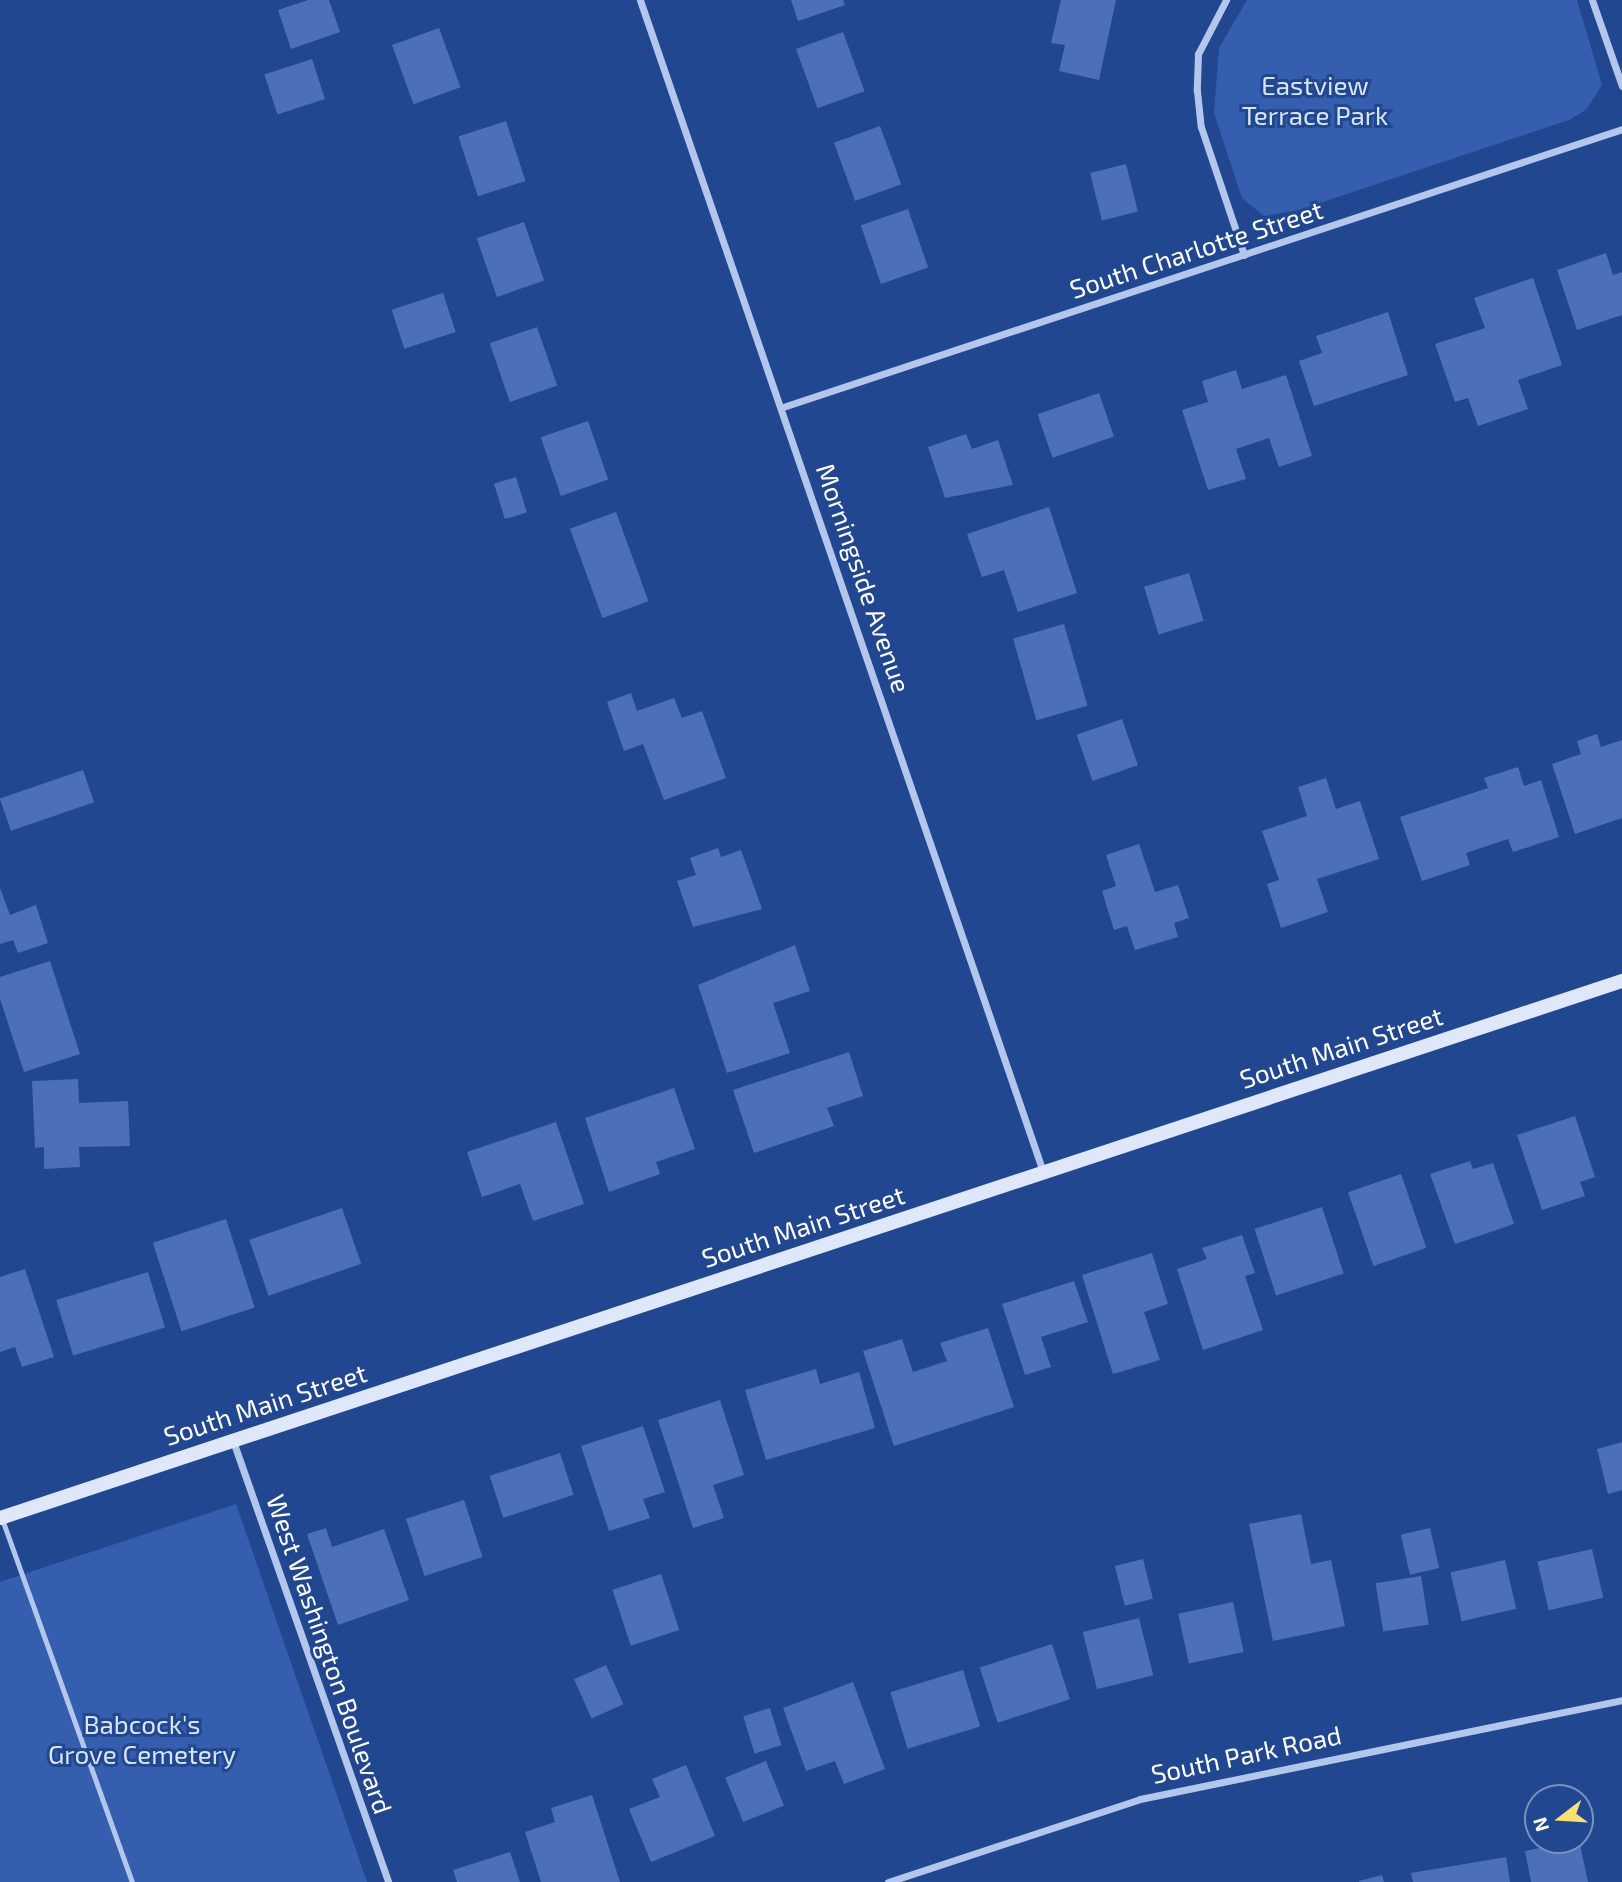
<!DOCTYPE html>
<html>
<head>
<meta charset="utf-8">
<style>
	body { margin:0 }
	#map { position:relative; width:1622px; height:1882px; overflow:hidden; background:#224791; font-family:"Exo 2",sans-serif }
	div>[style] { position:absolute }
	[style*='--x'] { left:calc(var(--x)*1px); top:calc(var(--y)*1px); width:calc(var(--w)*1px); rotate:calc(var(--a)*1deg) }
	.green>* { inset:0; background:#355fae }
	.building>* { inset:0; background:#4b70b8; transform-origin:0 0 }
	.lane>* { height:5px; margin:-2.5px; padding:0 2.5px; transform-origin:2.5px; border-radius:2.5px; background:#b3c7ed }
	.street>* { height:7px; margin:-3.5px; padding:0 3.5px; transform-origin:3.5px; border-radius:3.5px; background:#b3c7ed }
	.secondary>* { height:14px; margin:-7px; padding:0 7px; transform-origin:7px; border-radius:7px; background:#dfe8fa }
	span { translate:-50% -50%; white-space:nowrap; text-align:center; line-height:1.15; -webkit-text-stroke:6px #224791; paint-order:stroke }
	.park-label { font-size:26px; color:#d8e4f9 }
	.street-label { font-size:26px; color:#fff }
	.north { position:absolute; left:1524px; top:1784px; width:70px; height:70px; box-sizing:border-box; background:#224791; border:2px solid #7a91bd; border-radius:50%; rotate:253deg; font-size:19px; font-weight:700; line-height:28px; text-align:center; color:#fff }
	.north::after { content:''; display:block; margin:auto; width:24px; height:32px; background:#f9e075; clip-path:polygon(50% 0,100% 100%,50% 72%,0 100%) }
</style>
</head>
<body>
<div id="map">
	<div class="green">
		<i style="clip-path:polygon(1247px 0,1577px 0,1602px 85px,1586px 110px,1569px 120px,1299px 210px,1264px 216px,1242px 198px,1214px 113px,1219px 48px)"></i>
		<i style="clip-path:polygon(236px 1504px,367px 1882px,0 1882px,0 1582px)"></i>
	</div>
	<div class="building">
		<i style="clip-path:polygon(308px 0,329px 0,340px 32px,291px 49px,278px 10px)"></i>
		<i style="clip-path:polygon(791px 0,843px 0,845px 5px,798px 21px)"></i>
		<i style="clip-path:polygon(1061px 0,1116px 0,1099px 80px,1059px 71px,1065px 45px,1051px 43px)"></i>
		<i style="left:439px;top:28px;width:63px;height:50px;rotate:70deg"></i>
		<i style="left:843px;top:32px;width:63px;height:50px;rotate:70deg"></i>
		<i style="left:312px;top:59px;width:42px;height:50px;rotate:72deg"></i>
		<i style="left:506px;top:121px;width:63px;height:50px;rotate:72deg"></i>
		<i style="left:880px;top:126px;width:62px;height:49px;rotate:70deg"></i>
		<i style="left:1126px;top:164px;width:49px;height:37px;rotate:76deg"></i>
		<i style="left:908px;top:209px;width:62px;height:50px;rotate:71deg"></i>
		<i style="left:524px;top:222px;width:62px;height:50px;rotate:71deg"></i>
		<i style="clip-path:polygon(1606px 253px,1613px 275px,1622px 272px,1622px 315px,1577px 330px,1557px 270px)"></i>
		<i style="clip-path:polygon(1533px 278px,1562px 365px,1518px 380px,1528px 409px,1478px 426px,1468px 398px,1455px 402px,1435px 344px,1485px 328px,1474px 298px)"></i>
		<i style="left:443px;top:293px;width:41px;height:54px;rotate:72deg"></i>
		<i style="clip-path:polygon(1388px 312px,1408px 375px,1314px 406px,1299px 361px,1322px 353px,1316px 336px)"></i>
		<i style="left:537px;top:327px;width:62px;height:50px;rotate:71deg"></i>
		<i style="clip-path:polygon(1236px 370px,1242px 389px,1286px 375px,1312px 456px,1279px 467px,1269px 438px,1236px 449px,1246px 479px,1208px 490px,1182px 410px,1208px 402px,1202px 381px)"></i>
		<i style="left:1099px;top:393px;width:46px;height:65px;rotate:71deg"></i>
		<i style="left:588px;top:421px;width:62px;height:50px;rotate:71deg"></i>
		<i style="clip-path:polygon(966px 434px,972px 449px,998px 440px,1013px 485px,945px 498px,928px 447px)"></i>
		<i style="left:516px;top:477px;width:37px;height:23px;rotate:73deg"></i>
		<i style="clip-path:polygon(1049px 507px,1077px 593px,1018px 612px,1004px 570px,982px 577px,967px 534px)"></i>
		<i style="left:616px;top:512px;width:95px;height:49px;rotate:70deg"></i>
		<i style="left:1189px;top:573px;width:50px;height:47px;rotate:73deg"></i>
		<i style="left:1064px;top:624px;width:85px;height:53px;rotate:74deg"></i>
		<i style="clip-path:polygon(631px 693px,637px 711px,674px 698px,682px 718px,702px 711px,726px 778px,664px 800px,643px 744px,624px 751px,607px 702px)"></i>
		<i style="left:1122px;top:719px;width:49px;height:48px;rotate:71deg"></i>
		<i style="clip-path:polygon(1597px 734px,1601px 747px,1622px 740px,1622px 818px,1575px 834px,1552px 764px,1581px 754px,1577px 741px)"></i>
		<i style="clip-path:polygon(1518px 767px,1524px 786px,1541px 780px,1559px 837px,1513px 852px,1508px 839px,1466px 853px,1470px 865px,1422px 881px,1400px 817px,1488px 788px,1484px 778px)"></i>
		<i style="left:83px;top:770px;width:34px;height:88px;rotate:71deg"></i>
		<i style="clip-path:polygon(1326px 778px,1336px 809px,1360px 801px,1379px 859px,1317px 879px,1328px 912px,1281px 928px,1267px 884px,1279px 880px,1262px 831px,1307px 816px,1298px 787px)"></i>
		<i style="clip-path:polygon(1139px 844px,1155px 892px,1178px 885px,1189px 918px,1174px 923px,1178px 937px,1135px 950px,1127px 926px,1114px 930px,1102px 891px,1116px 886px,1106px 855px)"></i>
		<i style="clip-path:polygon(718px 848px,721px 857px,741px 850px,762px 909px,693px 927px,677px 881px,696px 875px,690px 858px)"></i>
		<i style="clip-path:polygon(0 888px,10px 915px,36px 905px,48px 943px,18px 953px,13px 940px,0 944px)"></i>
		<i style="clip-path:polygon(795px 945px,810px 991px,773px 1003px,790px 1053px,727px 1073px,698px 985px)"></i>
		<i style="clip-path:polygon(50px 961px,80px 1054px,24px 1072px,0 999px,0 977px)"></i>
		<i style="clip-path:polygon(849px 1052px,863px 1096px,827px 1108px,834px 1126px,754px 1153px,733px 1090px)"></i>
		<i style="clip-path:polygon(78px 1079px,79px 1103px,128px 1101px,130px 1146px,79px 1147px,80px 1167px,44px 1169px,44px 1147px,35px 1148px,32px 1081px)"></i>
		<i style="clip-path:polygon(674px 1088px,695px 1149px,656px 1162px,660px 1174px,609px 1192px,585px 1118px)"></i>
		<i style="clip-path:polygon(1575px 1116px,1595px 1177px,1580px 1182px,1585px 1196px,1542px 1210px,1517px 1135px)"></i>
		<i style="clip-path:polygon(556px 1122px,584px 1204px,533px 1221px,520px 1184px,482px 1197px,467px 1152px)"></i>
		<i style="clip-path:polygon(1470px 1161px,1473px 1169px,1493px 1163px,1514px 1224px,1455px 1244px,1430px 1174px)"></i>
		<i style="left:1401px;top:1174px;width:78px;height:56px;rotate:71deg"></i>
		<i style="left:1322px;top:1207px;width:70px;height:71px;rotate:72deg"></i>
		<i style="left:342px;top:1208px;width:59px;height:98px;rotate:71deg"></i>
		<i style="left:226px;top:1219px;width:93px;height:77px;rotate:72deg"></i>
		<i style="clip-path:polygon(1242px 1235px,1255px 1273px,1245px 1276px,1263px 1330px,1203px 1350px,1177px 1269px,1207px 1259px,1202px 1248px)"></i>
		<i style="clip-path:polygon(1152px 1253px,1168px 1304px,1144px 1312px,1160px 1360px,1113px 1374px,1082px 1275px)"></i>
		<i style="clip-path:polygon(25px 1269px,54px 1357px,22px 1367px,15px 1347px,0 1352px,0 1277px)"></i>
		<i style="left:148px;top:1272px;width:58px;height:96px;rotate:73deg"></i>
		<i style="clip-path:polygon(1074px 1281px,1088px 1322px,1041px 1337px,1051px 1367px,1025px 1375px,1002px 1304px)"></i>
		<i style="clip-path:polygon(988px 1328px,1014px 1407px,894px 1446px,863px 1351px,902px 1339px,913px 1372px,947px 1361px,940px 1343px)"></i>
		<i style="clip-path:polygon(816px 1369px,820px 1384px,859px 1372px,875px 1428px,766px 1460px,745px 1390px)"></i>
		<i style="clip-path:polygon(720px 1400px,744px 1475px,713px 1485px,724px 1518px,693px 1528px,658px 1420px)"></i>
		<i style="clip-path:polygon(643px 1426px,665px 1492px,643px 1499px,650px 1518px,609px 1531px,581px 1446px)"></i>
		<i style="clip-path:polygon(1622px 1442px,1622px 1490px,1608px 1494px,1597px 1449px)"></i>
		<i style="left:560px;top:1453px;width:44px;height:74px;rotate:72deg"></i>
		<i style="left:464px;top:1500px;width:60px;height:61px;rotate:72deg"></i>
		<i style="clip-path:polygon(1301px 1514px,1311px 1564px,1331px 1560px,1345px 1626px,1273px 1641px,1249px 1524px)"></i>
		<i style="clip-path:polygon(326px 1528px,332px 1547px,384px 1529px,409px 1600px,338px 1625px,307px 1534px)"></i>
		<i style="left:1430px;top:1528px;width:41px;height:30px;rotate:77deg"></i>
		<i style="left:1592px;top:1549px;width:50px;height:56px;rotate:77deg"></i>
		<i style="left:1143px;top:1559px;width:41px;height:29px;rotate:76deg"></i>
		<i style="left:1505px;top:1560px;width:50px;height:56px;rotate:77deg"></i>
		<i style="left:661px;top:1574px;width:59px;height:51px;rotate:72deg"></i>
		<i style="left:1421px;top:1576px;width:49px;height:46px;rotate:81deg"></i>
		<i style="left:1233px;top:1602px;width:51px;height:56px;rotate:78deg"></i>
		<i style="left:1139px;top:1618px;width:59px;height:58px;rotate:76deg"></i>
		<i style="left:1052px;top:1644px;width:58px;height:76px;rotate:72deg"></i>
		<i style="left:606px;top:1665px;width:43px;height:35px;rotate:66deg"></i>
		<i style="left:963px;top:1670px;width:59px;height:76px;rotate:73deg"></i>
		<i style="clip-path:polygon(853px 1682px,885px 1769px,844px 1784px,835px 1761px,806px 1771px,783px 1708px)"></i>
		<i style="left:770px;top:1708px;width:39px;height:28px;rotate:73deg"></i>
		<i style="left:766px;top:1761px;width:48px;height:44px;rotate:68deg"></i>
		<i style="clip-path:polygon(686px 1765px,715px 1836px,651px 1862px,629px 1809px,660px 1797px,652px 1779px)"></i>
		<i style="clip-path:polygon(592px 1795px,620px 1882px,541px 1882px,525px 1832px,555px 1822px,551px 1808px)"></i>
		<i style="clip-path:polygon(1579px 1840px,1588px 1882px,1531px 1882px,1525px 1851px)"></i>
		<i style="clip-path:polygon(510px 1852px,520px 1882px,457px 1882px,453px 1870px)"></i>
		<i style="clip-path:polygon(1506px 1857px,1510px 1882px,1413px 1882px,1411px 1873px)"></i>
		<i style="clip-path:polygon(1382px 1875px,1384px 1882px,1359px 1882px,1359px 1881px)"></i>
	</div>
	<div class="lane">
		<i style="--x:2;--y:1519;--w:386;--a:70.3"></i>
	</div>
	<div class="street">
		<i style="--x:640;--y:0;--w:1239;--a:71.02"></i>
		<i style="--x:1226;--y:0;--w:61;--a:117.4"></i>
		<i style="--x:1198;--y:54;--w:37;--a:92"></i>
		<i style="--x:1197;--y:91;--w:36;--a:84"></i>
		<i style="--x:1201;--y:127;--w:135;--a:71.4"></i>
		<i style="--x:1592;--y:0;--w:91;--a:70.8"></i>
		<i style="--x:783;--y:407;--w:884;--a:-18.33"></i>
		<i style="--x:233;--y:1441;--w:467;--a:70.6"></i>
		<i style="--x:888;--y:1882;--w:265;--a:-18.2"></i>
		<i style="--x:1140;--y:1799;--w:492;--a:-11.6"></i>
	</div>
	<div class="secondary">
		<i style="--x:0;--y:1518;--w:1709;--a:-18.32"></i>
	</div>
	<div class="park-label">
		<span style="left:1315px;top:100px">Eastview<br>Terrace Park</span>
		<span style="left:142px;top:1739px">Babcock's<br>Grove Cemetery</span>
	</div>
	<div class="street-label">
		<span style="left:1196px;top:249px;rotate:-18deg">South Charlotte Street</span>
		<span style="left:864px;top:578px;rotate:71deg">Morningside Avenue</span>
		<span style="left:1341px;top:1047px;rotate:-18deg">South Main Street</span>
		<span style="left:803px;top:1226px;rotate:-18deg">South Main Street</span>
		<span style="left:265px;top:1404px;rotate:-18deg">South Main Street</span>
		<span style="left:330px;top:1654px;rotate:71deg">West Washington Boulevard</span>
		<span style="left:1246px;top:1754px;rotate:-12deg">South Park Road</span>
	</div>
	<div class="north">N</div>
</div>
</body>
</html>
